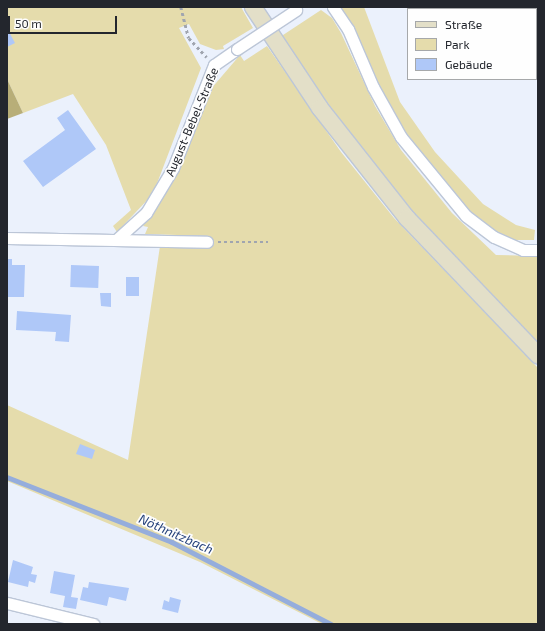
<!DOCTYPE html>
<html>
<head>
<meta charset="utf-8">
<style>
	body { margin:0 }
	#map { position:relative; width:545px; height:631px; overflow:hidden; background:#ebf1fc; font-family:"Exo 2",sans-serif }
	div>[style] { position:absolute }
	[style*='--x'] { left:calc(var(--x)*1px); top:calc(var(--y)*1px); width:calc(var(--w)*1px); rotate:calc(var(--a)*1deg) }
	.green>* { inset:0; background:#e5dcac }
	.forest>* { inset:0; background:#b8ae78 }
	.stream>* { height:4.5px; margin:-2.25px; padding:0 2.25px; transform-origin:2.25px; border-radius:2.25px; background:#95addc }
	.building>* { inset:0; background:#afc8f8; transform-origin:0 0 }
	.path>* { height:2.5px; margin-top:-1.25px; transform-origin:0; background:repeating-linear-gradient(90deg,#a0a5af 0 3px,transparent 0 6px) }
	.roads { filter:drop-shadow(1px 0 #bcc6d7) drop-shadow(-1px 0 #bcc6d7) drop-shadow(0 1px #bcc6d7) drop-shadow(0 -1px #bcc6d7) }
	.street>* { height:11px; margin:-5.5px; padding:0 5.5px; transform-origin:5.5px; border-radius:5.5px; background:#fff }
	.secondary>* { height:16px; margin:-8px; padding:0 8px; transform-origin:8px; border-radius:8px; background:#e3dfc8 }
	.bridges { filter:drop-shadow(1px 0 #bcc6d7) drop-shadow(-1px 0 #bcc6d7) drop-shadow(0 1px #bcc6d7) drop-shadow(0 -1px #bcc6d7) }
	.street-bridge>* { height:11px; margin:-5.5px; padding:0 5.5px; transform-origin:5.5px; border-radius:5.5px; background:#fff }
	span { translate:-50% -50%; white-space:nowrap; text-align:center; line-height:1.15; -webkit-text-stroke:3.5px #fefefe; paint-order:stroke }
	.street-label { font-size:12px; color:#23262d }
	.water-label { font-size:13px; color:#25417a; font-style:italic }
	.frame { position:absolute; inset:0; border:8px solid #23262d; pointer-events:none }
	.legend { position:absolute; left:407px; top:8px; width:130px; height:72px; box-sizing:border-box; background:#fefefe; border:1px solid #a6a8aa; margin:0; padding:5px 7px; list-style:none; font-size:12px; color:#23262d }
	.legend li { display:flex; align-items:center; gap:8px; height:20px }
	.legend b { width:20px; border:1px solid #a6a8aa }
	.scale { position:absolute; left:8px; top:16px; width:109px; height:18px; box-sizing:border-box; border:2px solid #23262d; border-top:0; padding-left:5px; font-size:12px; line-height:14px; white-space:nowrap; color:#23262d; -webkit-text-stroke:3px #fefefe; paint-order:stroke }
</style>
</head>
<body>
<div id="map">
	<div class="green">
		<i style="clip-path:polygon(7px 7px,241px 7px,253px 28px,223px 46px,224px 49px,216px 50px,200px 44px,189px 24px,179px 28px,201px 68px,153px 194px,117px 232px,113px 226px,131px 210px,106px 145px,73px 94px,23px 113px,7px 79px)"></i>
		<i style="clip-path:polygon(340px 7px,364px 7px,400px 102px,435px 152px,483px 204px,516px 225px,535px 230px,534px 240px,510px 240px,474px 217px,403px 132px)"></i>
		<i style="clip-path:polygon(321px 10px,332px 18px,341px 33px,375px 106px,401px 150px,452px 213px,496px 255px,538px 256px,538px 343px,415px 214px,348px 131px,280px 37px)"></i>
		<i style="clip-path:polygon(267px 46px,341px 152px,394px 218px,538px 368px,538px 624px,322px 624px,200px 562px,7px 481px,7px 405px,128px 460px,160px 246px,210px 247px,210px 236px,145px 234px,148px 227px,143px 226px,173px 180px,210px 90px,240px 55px,244px 61px)"></i>
	</div>
	<div class="forest">
		<i style="clip-path:polygon(7px 79px,23px 113px,7px 119px)"></i>
	</div>
	<div class="stream">
		<i style="--x:7;--y:477;--w:177;--a:21.5"></i>
		<i style="--x:172;--y:542;--w:179;--a:27.3"></i>
	</div>
	<div class="building">
		<i style="clip-path:polygon(7px 28px,15px 43px,7px 47px)"></i>
		<i style="clip-path:polygon(68px 110px,96px 149px,43px 187px,23px 161px,65px 130px,57px 118px)"></i>
		<i style="clip-path:polygon(7px 259px,12px 259px,12px 265px,25px 265px,24px 297px,8px 297px)"></i>
		<i style="left:71px;top:265px;width:28px;height:22px;rotate:2deg"></i>
		<i style="left:126px;top:277px;width:13px;height:19px"></i>
		<i style="clip-path:polygon(100px 293px,111px 293px,111px 307px,101px 306px)"></i>
		<i style="clip-path:polygon(17px 311px,71px 315px,69px 342px,55px 341px,56px 332px,16px 330px)"></i>
		<i style="clip-path:polygon(80px 444px,95px 450px,92px 459px,76px 454px)"></i>
		<i style="clip-path:polygon(13px 560px,33px 567px,31px 574px,37px 575px,35px 583px,29px 581px,28px 587px,8px 582px)"></i>
		<i style="clip-path:polygon(54px 571px,75px 575px,71px 597px,78px 598px,76px 609px,63px 607px,65px 596px,50px 593px)"></i>
		<i style="clip-path:polygon(89px 582px,129px 588px,126px 601px,109px 597px,107px 606px,80px 600px,83px 587px,88px 588px)"></i>
		<i style="clip-path:polygon(170px 597px,181px 600px,178px 613px,162px 609px,164px 600px,169px 602px)"></i>
	</div>
	<div class="path">
		<i style="--x:181;--y:7;--w:32;--a:76"></i>
		<i style="--x:189;--y:38;--w:26;--a:47"></i>
		<i style="--x:218;--y:242;--w:50;--a:0"></i>
	</div>
	<div class="roads">
		<div class="street">
			<i style="--x:333;--y:7;--w:27;--a:56"></i>
			<i style="--x:348;--y:29;--w:63;--a:66.7"></i>
			<i style="--x:373;--y:87;--w:57;--a:60.8"></i>
			<i style="--x:401;--y:137;--w:102;--a:50.6"></i>
			<i style="--x:466;--y:216;--w:35;--a:37"></i>
			<i style="--x:494;--y:237;--w:32;--a:24"></i>
			<i style="--x:523;--y:250;--w:15;--a:0"></i>
			<i style="--x:7;--y:238;--w:200;--a:1.1"></i>
			<i style="--x:117;--y:239;--w:39;--a:-42"></i>
			<i style="--x:146;--y:213;--w:52;--a:-59"></i>
			<i style="--x:173;--y:168;--w:111;--a:-68.3"></i>
			<i style="--x:214;--y:65;--w:28;--a:-35"></i>
			<i style="--x:7;--y:603;--w:89;--a:13.7"></i>
		</div>
		<div class="secondary">
			<i style="--x:253;--y:7;--w:121;--a:56.4"></i>
			<i style="--x:320;--y:108;--w:140;--a:51.7"></i>
			<i style="--x:407;--y:218;--w:190;--a:46.3"></i>
		</div>
	</div>
	<div class="bridges">
		<div class="street-bridge">
			<i style="--x:237;--y:49;--w:71;--a:-33.5"></i>
		</div>
	</div>
	<div class="street-label">
		<span style="left:192px;top:122px;rotate:-67deg">August-Bebel-Straße</span>
	</div>
	<div class="water-label">
		<span style="left:176px;top:534px;rotate:24deg">Nöthnitzbach</span>
	</div>
	<div class="frame"></div>
	<ul class="legend">
	<li><b style="height:5px;background:#e3dfc8"></b>Straße</li>
	<li><b style="height:11px;background:#e5dcac"></b>Park</li>
	<li><b style="height:11px;background:#afc8f8"></b>Gebäude</li>
	</ul>
	<div class="scale">50 m</div>
</div>
</body>
</html>
